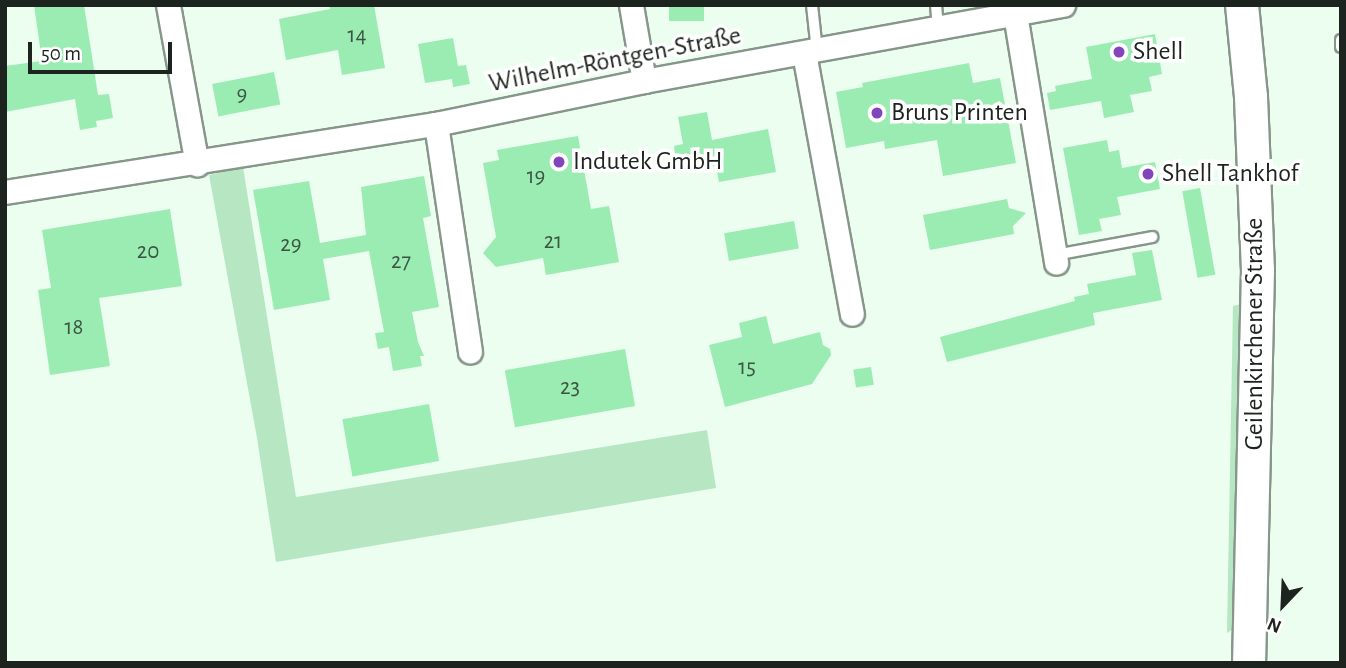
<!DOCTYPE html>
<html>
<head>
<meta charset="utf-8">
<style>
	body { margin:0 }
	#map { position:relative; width:1346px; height:668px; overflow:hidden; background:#ecfef0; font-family:"Alegreya Sans",sans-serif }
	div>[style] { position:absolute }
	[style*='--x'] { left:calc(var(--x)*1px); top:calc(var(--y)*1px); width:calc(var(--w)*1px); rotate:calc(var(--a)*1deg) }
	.green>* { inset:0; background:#b6e7c2 }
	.building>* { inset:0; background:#9becb2; transform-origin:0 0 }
	.roads { filter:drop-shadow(2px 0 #86968a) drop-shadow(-2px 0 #86968a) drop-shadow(0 2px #86968a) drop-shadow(0 -2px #86968a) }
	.lane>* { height:10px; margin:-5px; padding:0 5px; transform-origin:5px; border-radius:5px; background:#fff }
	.street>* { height:23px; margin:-11.5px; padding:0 11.5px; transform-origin:11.5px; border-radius:11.5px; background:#fff }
	.secondary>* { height:32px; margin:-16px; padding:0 16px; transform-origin:16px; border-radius:16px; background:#fff }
	.dots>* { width:19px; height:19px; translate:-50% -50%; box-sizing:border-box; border:4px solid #fff; border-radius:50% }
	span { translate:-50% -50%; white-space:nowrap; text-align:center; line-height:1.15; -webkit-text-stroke:7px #fff; paint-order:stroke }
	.number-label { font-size:23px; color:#3c5543 }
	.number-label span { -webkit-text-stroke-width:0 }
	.poi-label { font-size:26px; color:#1d231e }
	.left { translate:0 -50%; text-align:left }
	.street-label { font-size:26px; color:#1d231e }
	.frame { position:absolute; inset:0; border:7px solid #1d231e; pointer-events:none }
	.north { position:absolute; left:1248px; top:570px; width:70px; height:70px; -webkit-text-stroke:5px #fff; paint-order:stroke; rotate:203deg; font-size:19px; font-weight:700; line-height:28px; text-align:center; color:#1d231e }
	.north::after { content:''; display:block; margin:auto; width:24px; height:32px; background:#1d231e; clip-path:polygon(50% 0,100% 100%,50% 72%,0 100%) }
	.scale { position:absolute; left:28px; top:42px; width:144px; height:32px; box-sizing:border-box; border:4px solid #1d231e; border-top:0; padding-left:9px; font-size:21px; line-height:24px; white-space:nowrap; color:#1d231e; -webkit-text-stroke:5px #fff; paint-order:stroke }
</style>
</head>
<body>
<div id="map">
	<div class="green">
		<i style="clip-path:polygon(243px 167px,296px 497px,707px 430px,716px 488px,276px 562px,257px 438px,209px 175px)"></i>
		<i style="clip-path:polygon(1246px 303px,1238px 626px,1227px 633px,1233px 306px)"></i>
	</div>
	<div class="building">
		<i style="clip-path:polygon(34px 5px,84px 5px,98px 95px,109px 94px,113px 118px,96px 121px,97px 127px,80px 130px,75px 99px,5px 112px,5px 66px,42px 61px)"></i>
		<i style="clip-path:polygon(329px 5px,374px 5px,385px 68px,342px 75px,338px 50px,286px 60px,279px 19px,330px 9px)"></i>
		<i style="left:669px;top:5px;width:35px;height:16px"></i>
		<i style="clip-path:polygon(1155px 34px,1162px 74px,1149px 77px,1152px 91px,1130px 95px,1134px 112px,1104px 118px,1101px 101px,1050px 110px,1047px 93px,1056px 91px,1055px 86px,1092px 79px,1086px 47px)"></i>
		<i style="clip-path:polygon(453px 38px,458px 66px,466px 65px,470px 84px,453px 87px,452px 79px,425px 83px,418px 44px)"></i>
		<i style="clip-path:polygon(969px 63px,973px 83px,1000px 78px,1016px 163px,943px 176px,937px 140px,885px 149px,884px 141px,846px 148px,836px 92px,863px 87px,862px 83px)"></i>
		<i style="left:274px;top:72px;width:33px;height:63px;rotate:79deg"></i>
		<i style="clip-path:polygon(707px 112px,712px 140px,768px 129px,776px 172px,719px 182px,716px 166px,677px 171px,674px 146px,683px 144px,678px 117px)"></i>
		<i style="clip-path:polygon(578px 136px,591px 209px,609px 206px,619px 262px,546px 275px,543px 258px,496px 267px,483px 253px,496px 237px,483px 163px,499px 160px,497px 150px)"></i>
		<i style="clip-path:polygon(1107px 140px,1109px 152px,1119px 150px,1122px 168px,1155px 162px,1160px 189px,1117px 197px,1121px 215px,1099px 219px,1102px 231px,1079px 235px,1063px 148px)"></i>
		<i style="clip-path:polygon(424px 176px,431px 216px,423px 218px,439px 307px,412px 312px,418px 342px,424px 356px,420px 356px,422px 366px,393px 371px,389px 347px,378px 349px,375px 333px,384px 332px,369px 251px,323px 259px,330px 300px,274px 310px,253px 190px,309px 181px,320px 243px,366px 235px,361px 187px)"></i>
		<i style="left:1200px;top:188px;width:88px;height:18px;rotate:80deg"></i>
		<i style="clip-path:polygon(1007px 199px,1009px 208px,1026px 213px,1013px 226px,1014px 234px,930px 250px,923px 215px)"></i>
		<i style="clip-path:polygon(170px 209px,182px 286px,99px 298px,110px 366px,50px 375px,38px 290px,51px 288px,42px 230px)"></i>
		<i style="left:794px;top:221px;width:28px;height:71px;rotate:80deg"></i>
		<i style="clip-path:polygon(1152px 250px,1162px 300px,1093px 313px,1095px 325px,947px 362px,940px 337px,1075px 301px,1074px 297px,1089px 294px,1087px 284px,1136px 275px,1132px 253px)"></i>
		<i style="clip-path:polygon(766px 316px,773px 344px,820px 332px,823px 345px,830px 349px,831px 355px,812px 384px,725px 407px,709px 345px,742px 337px,739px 323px)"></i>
		<i style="left:625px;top:349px;width:58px;height:122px;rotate:80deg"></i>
		<i style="left:871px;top:367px;width:18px;height:18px;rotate:81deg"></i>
		<i style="left:429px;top:404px;width:58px;height:88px;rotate:80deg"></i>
	</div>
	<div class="roads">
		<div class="lane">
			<i style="--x:812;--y:5;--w:46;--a:83.8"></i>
			<i style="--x:936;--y:5;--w:24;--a:85"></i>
			<i style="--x:1341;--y:40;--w:7;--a:90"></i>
			<i style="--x:1055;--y:255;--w:99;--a:-10.5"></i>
		</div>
		<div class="street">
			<i style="--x:168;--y:5;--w:162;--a:79.7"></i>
			<i style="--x:631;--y:5;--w:77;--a:80.3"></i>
			<i style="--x:1015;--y:14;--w:252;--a:80.6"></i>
			<i style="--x:804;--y:53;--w:265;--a:79.6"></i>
			<i style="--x:436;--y:124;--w:230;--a:81.5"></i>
			<i style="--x:5;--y:192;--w:436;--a:-9"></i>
			<i style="--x:436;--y:124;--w:212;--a:-11.7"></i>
			<i style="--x:644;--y:81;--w:426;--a:-10.3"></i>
		</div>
		<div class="secondary">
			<i style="--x:1242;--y:5;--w:92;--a:84.4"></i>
			<i style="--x:1251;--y:97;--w:173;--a:87.7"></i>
			<i style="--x:1258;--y:270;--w:393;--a:91.3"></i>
		</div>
	</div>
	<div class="dots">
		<i style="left:1119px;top:52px;background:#8146bc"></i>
		<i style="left:877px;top:113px;background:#8146bc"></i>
		<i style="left:559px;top:162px;background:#8146bc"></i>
		<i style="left:1148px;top:174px;background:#8146bc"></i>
	</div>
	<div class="number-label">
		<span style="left:357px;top:36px">14</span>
		<span style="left:242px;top:95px">9</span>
		<span style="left:536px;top:177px">19</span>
		<span style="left:553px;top:242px">21</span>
		<span style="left:291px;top:245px">29</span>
		<span style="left:148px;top:252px">20</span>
		<span style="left:401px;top:262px">27</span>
		<span style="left:74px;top:328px">18</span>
		<span style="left:747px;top:368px">15</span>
		<span style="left:570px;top:388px">23</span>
	</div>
	<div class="poi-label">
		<span class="left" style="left:1133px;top:52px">Shell</span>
		<span class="left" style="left:891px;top:113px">Bruns Printen</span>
		<span class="left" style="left:573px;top:162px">Indutek GmbH</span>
		<span class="left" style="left:1162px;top:174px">Shell Tankhof</span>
	</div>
	<div class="street-label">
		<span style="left:615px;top:60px;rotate:-11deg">Wilhelm-Röntgen-Straße</span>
		<span style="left:1255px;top:334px;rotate:-90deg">Geilenkirchener Straße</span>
	</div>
	<div class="frame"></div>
	<div class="north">N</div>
	<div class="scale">50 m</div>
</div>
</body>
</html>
